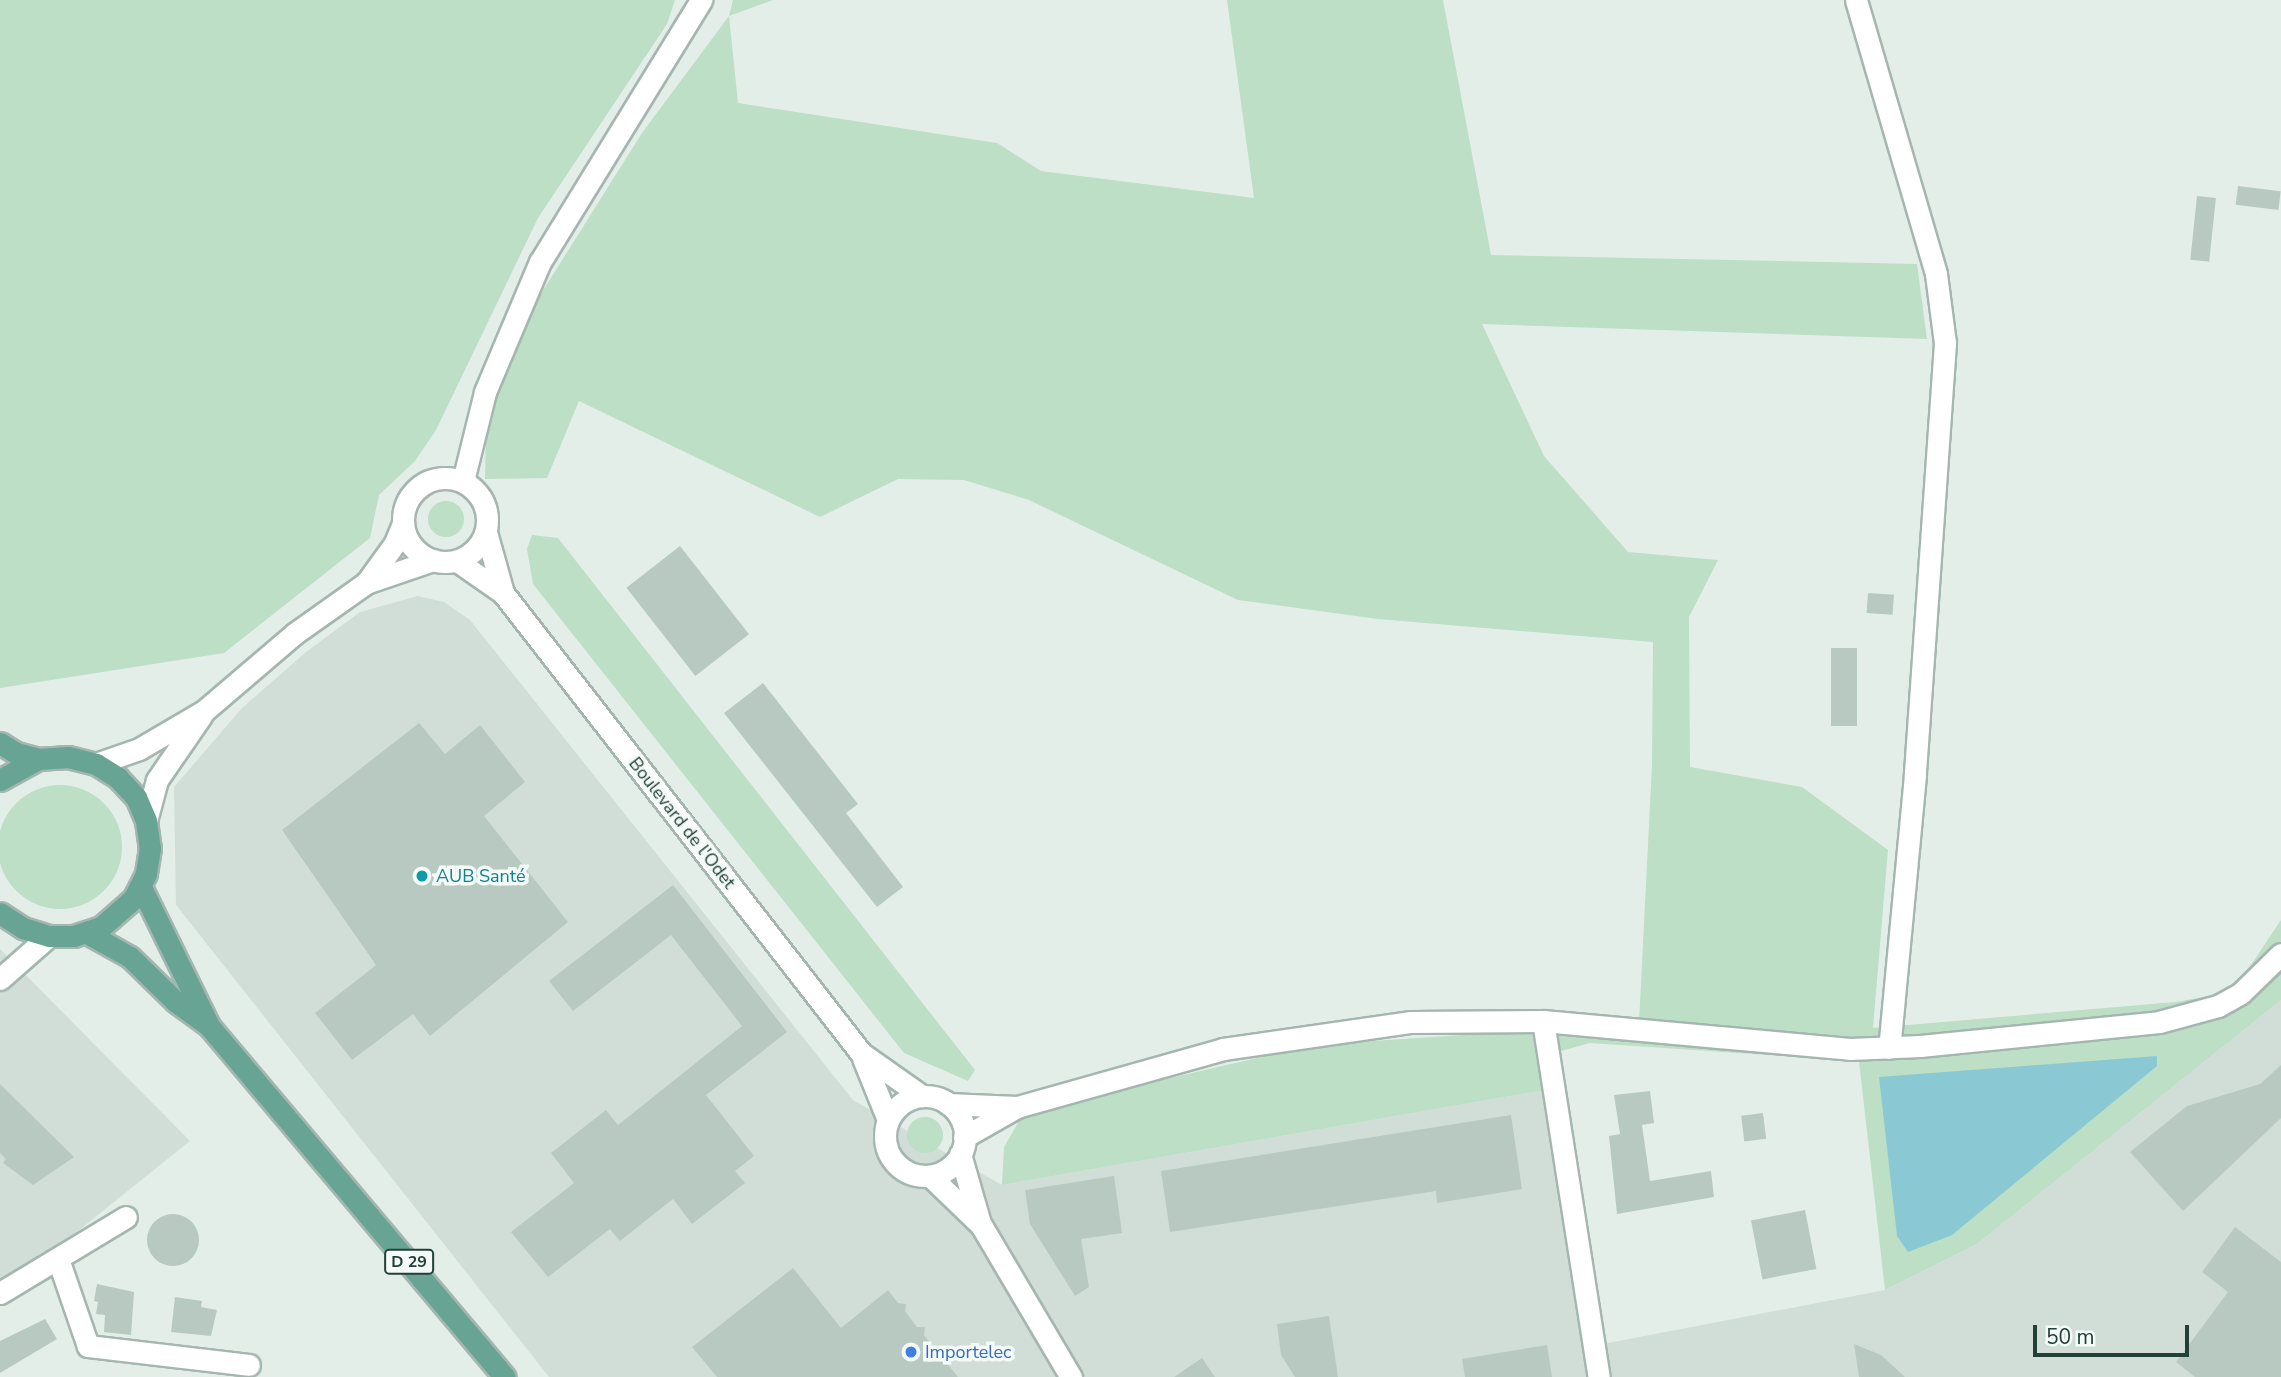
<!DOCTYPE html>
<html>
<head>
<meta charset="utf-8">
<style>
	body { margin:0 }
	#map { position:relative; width:2281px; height:1377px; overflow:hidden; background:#e3eee9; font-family:"Nunito Sans",sans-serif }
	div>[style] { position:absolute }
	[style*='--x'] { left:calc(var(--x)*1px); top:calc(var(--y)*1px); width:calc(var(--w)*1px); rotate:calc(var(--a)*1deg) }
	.built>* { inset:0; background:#d1ded8 }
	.green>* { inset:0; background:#bcdfc5 }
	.round { border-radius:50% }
	.water>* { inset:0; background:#8ac9d4 }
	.stream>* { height:6px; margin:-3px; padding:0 3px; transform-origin:3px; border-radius:3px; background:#8ac9d4 }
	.building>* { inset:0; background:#b8c9c2; transform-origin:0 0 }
	.roads { filter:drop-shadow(2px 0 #a5b6b0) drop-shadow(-2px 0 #a5b6b0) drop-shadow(0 2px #a5b6b0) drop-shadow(0 -2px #a5b6b0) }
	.minor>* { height:21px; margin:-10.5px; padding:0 10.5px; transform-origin:10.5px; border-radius:10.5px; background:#fff }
	.minor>.ring { margin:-10.5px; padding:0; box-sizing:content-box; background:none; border:21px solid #fff; border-radius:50% }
	.major>* { height:21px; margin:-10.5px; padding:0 10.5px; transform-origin:10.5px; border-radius:10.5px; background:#67a494 }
	.dots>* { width:19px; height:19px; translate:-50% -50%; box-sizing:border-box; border:4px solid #f4faf7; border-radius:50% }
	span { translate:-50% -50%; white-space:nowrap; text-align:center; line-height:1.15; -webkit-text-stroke:7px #f4faf7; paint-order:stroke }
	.shield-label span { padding:2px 5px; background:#f4faf7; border:2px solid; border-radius:5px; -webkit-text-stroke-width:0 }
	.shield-label { font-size:16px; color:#224038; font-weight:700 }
	.street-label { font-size:18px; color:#224038 }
	.culture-label { font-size:18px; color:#0d838f }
	.left { translate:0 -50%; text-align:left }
	.shop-label { font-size:18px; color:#366cbe }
	.scale { position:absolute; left:2033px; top:1325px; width:156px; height:32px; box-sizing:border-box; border:4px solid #224038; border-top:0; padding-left:9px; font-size:21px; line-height:24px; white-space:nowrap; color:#224038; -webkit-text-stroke:5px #f4faf7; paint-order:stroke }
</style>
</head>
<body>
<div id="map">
	<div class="built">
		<i style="clip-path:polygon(418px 596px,444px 602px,470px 620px,853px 1100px,1002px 1185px,1545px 1090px,1587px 1347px,1885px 1290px,1977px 1244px,2281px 1000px,2281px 1377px,549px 1377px,176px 905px,174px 787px,242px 708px,306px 652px,360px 612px)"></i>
		<i style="clip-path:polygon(0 949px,190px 1141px,43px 1259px,0 1279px)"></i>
	</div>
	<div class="green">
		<i style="clip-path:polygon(0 0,675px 0,667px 24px,538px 218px,436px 430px,415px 461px,379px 495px,370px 538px,224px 653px,0 688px)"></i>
		<i style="clip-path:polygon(733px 0,773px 0,729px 16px,738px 103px,997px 143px,1041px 171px,1254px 198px,1227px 0,1443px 0,1491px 255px,1917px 264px,1927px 339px,1482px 324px,1544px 456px,1628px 552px,1718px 560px,1689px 617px,1690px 767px,1802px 787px,1888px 850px,1873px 1028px,2175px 1002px,2216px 995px,2243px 977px,2281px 920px,2281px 1000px,1977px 1244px,1885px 1290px,1859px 1061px,1590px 1043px,1536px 1058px,1545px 1090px,1002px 1185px,1004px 1147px,1023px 1114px,1101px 1094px,1313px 1045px,1639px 1023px,1652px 765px,1653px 642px,1378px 619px,1238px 600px,1029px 500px,964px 480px,898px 479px,820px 517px,579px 401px,547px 478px,485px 479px,486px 432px,520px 327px,642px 133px,729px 16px)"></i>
		<i class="round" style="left:428px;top:501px;width:36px;height:36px"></i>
		<i style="clip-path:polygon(532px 535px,558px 538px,975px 1070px,968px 1081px,904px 1053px,533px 584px,527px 549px)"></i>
		<i class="round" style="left:-2px;top:785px;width:124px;height:124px"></i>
		<i class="round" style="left:907px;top:1117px;width:36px;height:36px"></i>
	</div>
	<div class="water">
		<i style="clip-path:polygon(2157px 1056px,2157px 1066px,1952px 1235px,1908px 1252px,1897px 1236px,1879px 1077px)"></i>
	</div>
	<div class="stream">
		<i style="--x:2256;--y:992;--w:33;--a:-41"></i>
	</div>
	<div class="building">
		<i style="left:2238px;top:186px;width:43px;height:19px;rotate:7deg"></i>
		<i style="left:2197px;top:196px;width:19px;height:64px;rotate:6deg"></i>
		<i style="left:680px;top:546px;width:112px;height:68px;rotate:52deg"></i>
		<i style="left:1868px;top:593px;width:26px;height:20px;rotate:4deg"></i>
		<i style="left:1831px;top:648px;width:26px;height:78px"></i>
		<i style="clip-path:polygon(763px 683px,858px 804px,846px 813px,903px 887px,877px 907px,724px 713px)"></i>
		<i style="clip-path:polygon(419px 723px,445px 754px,480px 725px,525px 782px,484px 816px,568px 922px,430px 1036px,413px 1014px,352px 1060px,315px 1013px,376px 965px,282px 830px)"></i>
		<i style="clip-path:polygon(673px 885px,787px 1032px,706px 1095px,754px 1156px,735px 1171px,745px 1183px,692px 1224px,673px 1199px,620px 1241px,610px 1229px,548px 1277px,511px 1232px,574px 1183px,551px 1153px,606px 1110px,618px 1125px,742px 1026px,671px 935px,573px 1011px,549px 981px)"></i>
		<i style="clip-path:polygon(2281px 1065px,2281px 1118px,2183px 1211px,2130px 1152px,2187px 1106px,2260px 1084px)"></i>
		<i style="clip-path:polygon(0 1084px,74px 1157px,33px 1185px,3px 1163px,6px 1159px,0 1153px)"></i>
		<i style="clip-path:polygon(1650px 1091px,1654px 1123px,1642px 1125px,1650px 1181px,1711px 1171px,1714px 1197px,1617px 1214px,1609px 1136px,1620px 1134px,1614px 1095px)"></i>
		<i style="left:1763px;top:1113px;width:26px;height:22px;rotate:83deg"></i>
		<i style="clip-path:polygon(1511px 1115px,1522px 1189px,1437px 1203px,1436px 1191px,1170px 1232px,1161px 1171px)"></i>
		<i style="clip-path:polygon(1114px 1176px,1122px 1233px,1081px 1239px,1089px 1287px,1075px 1296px,1030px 1224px,1025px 1190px)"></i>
		<i style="left:1805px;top:1210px;width:60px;height:55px;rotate:79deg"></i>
		<i class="round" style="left:147px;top:1214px;width:52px;height:52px"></i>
		<i style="clip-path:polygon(2235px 1227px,2281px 1262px,2281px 1377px,2195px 1377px,2176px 1362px,2228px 1292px,2202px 1272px)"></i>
		<i style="clip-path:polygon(793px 1268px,841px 1328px,888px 1290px,898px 1303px,906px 1304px,905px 1311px,917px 1327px,925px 1327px,924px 1335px,958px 1377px,717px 1377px,692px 1347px)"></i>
		<i style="clip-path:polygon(97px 1284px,134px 1292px,131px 1335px,104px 1332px,105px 1315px,96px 1314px,98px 1302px,94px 1301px)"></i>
		<i style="clip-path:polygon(175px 1297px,202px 1301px,201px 1307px,217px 1310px,211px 1336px,171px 1332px)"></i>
		<i style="clip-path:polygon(1329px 1316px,1338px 1377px,1295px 1377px,1281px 1355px,1277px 1324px)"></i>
		<i style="clip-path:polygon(45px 1319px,57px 1339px,0 1373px,0 1341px)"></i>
		<i style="clip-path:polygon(1854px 1344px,1881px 1355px,1905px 1377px,1859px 1377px)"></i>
		<i style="clip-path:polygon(1547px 1345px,1552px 1377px,1465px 1377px,1462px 1359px)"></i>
		<i style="clip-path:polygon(1202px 1358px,1215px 1377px,1174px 1377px)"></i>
	</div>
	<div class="roads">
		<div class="minor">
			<i style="--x:1856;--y:0;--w:285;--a:73.7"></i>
			<i style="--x:1936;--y:274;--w:70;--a:82.6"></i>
			<i style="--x:1945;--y:343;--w:433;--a:94"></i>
			<i style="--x:1915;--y:775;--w:274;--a:95.4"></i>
			<i class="ring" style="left:403px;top:478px;width:63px;height:63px"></i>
			<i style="--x:463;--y:481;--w:92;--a:-76.1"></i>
			<i style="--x:485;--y:392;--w:141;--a:-67.1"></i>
			<i style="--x:540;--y:262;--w:308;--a:-58.4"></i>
			<i style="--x:486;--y:532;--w:63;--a:74.4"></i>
			<i style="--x:457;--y:561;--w:56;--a:34.8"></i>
			<i style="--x:503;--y:593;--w:583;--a:52.11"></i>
			<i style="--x:861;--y:1053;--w:75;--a:35.2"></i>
			<i style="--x:367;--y:582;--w:48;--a:-54.3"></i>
			<i style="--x:395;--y:543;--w:22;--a:-68"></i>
			<i style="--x:96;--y:764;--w:46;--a:-19.2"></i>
			<i style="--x:139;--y:749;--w:75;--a:-30.3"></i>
			<i style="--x:204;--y:711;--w:118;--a:-40.5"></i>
			<i style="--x:294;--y:634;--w:88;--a:-35.3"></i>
			<i style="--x:366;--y:583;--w:71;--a:-18.9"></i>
			<i style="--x:146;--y:821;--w:42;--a:-75"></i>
			<i style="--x:157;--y:780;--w:78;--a:-55.5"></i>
			<i style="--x:0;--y:979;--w:65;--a:-41.3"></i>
			<i style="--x:1543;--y:1021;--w:360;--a:81.1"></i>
			<i style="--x:863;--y:1058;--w:67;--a:68"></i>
			<i class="ring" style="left:885px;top:1096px;width:59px;height:59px"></i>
			<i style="--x:948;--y:1104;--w:69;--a:2.5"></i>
			<i style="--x:1017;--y:1107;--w:214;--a:-15.7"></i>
			<i style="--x:1223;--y:1049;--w:190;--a:-8.2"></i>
			<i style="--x:1411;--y:1022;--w:132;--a:-0.4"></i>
			<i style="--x:1543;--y:1021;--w:308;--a:5.2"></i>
			<i style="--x:1850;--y:1049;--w:70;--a:-2.5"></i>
			<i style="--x:1920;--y:1046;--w:240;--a:-5.7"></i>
			<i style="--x:2159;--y:1022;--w:61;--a:-15.2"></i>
			<i style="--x:2218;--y:1006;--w:26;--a:-29"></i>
			<i style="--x:2241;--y:993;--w:56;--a:-44.3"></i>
			<i style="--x:964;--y:1137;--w:61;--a:-29.5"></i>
			<i style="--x:960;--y:1154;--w:69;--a:73.9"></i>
			<i style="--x:930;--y:1176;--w:71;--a:43.9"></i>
			<i style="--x:981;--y:1225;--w:177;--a:59.4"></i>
			<i style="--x:58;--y:1259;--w:92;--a:71"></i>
			<i style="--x:88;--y:1346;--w:162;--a:6.7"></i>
			<i style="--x:0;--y:1293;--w:147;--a:-31.1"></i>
		</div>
		<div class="major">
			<i style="--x:0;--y:743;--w:19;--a:32"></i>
			<i style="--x:16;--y:753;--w:23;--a:15"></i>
			<i style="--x:0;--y:780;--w:43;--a:-28.9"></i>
			<i style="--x:38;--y:759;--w:30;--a:-4"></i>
			<i style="--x:68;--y:757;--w:29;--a:14"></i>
			<i style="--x:96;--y:764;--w:26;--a:32"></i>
			<i style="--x:118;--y:778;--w:26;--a:47"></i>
			<i style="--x:136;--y:797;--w:26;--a:67"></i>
			<i style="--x:146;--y:821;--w:27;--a:82"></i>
			<i style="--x:150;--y:848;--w:26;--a:99"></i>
			<i style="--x:146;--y:874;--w:28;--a:117"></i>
			<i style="--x:133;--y:899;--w:43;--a:138.8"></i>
			<i style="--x:101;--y:927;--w:28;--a:162"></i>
			<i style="--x:74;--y:936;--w:25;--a:180"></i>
			<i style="--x:49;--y:936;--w:27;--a:-163"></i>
			<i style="--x:23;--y:928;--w:27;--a:-147"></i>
			<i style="--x:141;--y:887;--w:155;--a:63.9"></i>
			<i style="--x:87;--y:933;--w:49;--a:29.2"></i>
			<i style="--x:130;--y:957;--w:64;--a:44.4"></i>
			<i style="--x:176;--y:1002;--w:41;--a:36"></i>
			<i style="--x:209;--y:1026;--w:459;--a:49.9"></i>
		</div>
	</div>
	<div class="dots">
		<i style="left:422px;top:876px;background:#0f9aa8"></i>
		<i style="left:911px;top:1352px;background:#3f7fe0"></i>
	</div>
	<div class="shield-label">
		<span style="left:409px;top:1262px">D 29</span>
	</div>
	<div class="street-label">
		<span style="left:682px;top:823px;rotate:52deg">Boulevard de l'Odet</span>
	</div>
	<div class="culture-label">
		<span class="left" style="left:436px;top:876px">AUB Santé</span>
	</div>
	<div class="shop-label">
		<span class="left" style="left:925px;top:1352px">Importelec</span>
	</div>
	<div class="scale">50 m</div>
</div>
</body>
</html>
